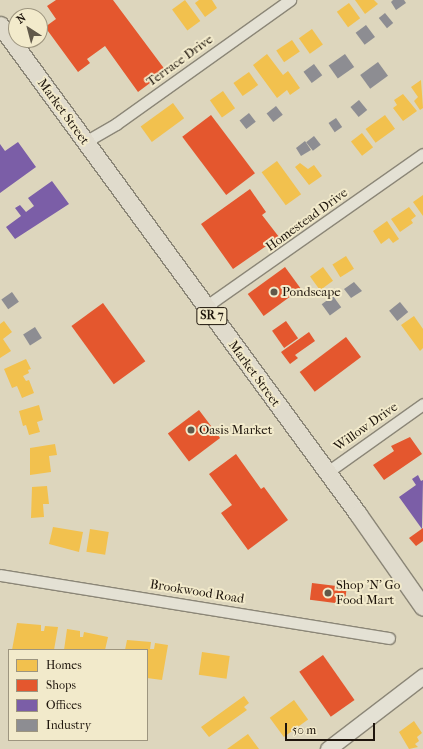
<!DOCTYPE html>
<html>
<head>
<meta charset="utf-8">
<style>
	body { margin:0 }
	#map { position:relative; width:423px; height:749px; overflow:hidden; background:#ddd6bd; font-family:"IM FELL French Canon",serif }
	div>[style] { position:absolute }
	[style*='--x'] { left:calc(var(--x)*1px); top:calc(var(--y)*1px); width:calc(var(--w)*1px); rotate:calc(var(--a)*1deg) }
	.homes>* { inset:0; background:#f2c14e; transform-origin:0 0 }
	.shops>* { inset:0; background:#e4572e; transform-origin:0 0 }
	.offices>* { inset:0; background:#7b5ea7 }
	.industry>* { inset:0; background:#8d8d92; transform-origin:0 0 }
	.roads { filter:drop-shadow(1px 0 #8b8677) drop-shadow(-1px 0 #8b8677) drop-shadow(0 1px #8b8677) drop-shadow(0 -1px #8b8677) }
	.minor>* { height:11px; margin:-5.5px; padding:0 5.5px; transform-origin:5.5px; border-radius:5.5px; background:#e4e1d4 }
	.secondary>* { height:15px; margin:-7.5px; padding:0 7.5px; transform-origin:7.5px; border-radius:7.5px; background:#e4e1d4 }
	.primary>* { height:17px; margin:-8.5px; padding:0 8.5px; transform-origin:8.5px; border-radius:8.5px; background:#e0dbcc }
	.dots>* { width:11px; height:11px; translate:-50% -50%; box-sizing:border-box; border:2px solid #f2eacb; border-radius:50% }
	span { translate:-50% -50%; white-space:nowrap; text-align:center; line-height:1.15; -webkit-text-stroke:4px #f2eacb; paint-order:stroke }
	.shield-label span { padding:1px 3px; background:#f2eacb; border:1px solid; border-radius:3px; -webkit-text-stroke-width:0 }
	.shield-label { font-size:12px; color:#1e150c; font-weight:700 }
	.street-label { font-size:13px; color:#1e150c }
	.poi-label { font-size:13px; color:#1e150c }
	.left { translate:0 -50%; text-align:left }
	.legend { position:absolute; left:8px; top:649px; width:140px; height:92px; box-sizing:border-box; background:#f2eacb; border:1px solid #9d957f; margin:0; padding:5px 7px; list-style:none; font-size:12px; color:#1e150c }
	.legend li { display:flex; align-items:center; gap:8px; height:20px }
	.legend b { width:20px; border:1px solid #9d957f }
	.north { position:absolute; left:8px; top:8px; width:40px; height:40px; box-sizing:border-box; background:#f2eacb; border:1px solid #9d957f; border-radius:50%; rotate:324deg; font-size:11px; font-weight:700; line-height:16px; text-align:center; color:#1e150c }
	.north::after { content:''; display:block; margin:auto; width:14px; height:18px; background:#61594a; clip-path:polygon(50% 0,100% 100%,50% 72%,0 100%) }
	.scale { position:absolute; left:285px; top:723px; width:90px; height:18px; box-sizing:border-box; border:2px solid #1e150c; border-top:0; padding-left:5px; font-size:12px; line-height:14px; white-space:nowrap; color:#1e150c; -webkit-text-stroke:3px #f2eacb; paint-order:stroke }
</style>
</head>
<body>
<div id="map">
	<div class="homes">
		<i style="left:185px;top:0;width:26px;height:16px;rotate:54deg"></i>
		<i style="clip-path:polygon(199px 0,212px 0,217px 8px,205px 17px,195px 3px)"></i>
		<i style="clip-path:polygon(355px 0,374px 0,378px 4px,365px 14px)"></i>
		<i style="left:349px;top:3px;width:19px;height:15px;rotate:54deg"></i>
		<i style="left:312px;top:29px;width:19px;height:16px;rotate:55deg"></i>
		<i style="left:292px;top:40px;width:14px;height:19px;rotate:56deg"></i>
		<i style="clip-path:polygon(267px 54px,283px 75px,288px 71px,300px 88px,290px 95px,287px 90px,277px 98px,253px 65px)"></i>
		<i style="left:249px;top:72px;width:16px;height:19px;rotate:55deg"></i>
		<i style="clip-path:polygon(421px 80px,423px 108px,420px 110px,414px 101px,418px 97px,411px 87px)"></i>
		<i style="left:223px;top:91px;width:21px;height:16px;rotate:55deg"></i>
		<i style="clip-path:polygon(403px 94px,417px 111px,403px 121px,393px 108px,397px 105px,394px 100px)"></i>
		<i style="left:173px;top:103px;width:19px;height:40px;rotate:54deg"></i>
		<i style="left:385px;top:115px;width:17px;height:24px;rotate:54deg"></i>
		<i style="left:362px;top:133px;width:18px;height:14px;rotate:52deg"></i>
		<i style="left:277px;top:161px;width:41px;height:19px;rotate:54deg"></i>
		<i style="clip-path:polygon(300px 163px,308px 169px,314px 165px,322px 176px,309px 185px,295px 167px)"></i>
		<i style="clip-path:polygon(423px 195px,423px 216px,413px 202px)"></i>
		<i style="clip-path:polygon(409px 207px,416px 216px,411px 220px,413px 223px,400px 232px,391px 219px)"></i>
		<i style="clip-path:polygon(387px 221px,399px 239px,393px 243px,389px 238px,381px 244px,373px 231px)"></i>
		<i style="left:346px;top:256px;width:15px;height:16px;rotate:58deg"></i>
		<i style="left:323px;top:267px;width:17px;height:16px;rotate:54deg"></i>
		<i style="clip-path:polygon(414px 316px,423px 329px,423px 348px,420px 351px,401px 325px)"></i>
		<i style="clip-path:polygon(4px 321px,12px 332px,3px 339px,11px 351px,0 358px,0 324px)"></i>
		<i style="clip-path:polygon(26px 359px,31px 369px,28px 370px,29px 373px,23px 376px,26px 381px,29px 380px,34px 393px,22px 398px,17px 386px,12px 388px,4px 369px)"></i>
		<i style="clip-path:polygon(39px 405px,43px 420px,37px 422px,40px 432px,29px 435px,26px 425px,23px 426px,19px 411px)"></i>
		<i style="clip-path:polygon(55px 444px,57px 455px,49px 456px,51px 472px,30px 475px,30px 448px)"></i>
		<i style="clip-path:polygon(47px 486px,49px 504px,43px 504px,44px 517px,31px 518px,32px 487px)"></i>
		<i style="clip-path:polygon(53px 527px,83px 532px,79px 552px,49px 544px)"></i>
		<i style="left:90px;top:529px;width:19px;height:23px;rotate:9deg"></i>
		<i style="clip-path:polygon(17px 623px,41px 625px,41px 631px,44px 631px,45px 626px,58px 627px,54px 650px,12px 650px)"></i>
		<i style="clip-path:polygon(67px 629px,80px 631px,80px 637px,83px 637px,84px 632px,108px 637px,105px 650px,64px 650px)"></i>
		<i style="clip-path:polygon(127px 640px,151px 642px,150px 649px,154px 649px,155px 643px,168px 645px,162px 680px,147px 678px,147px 650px,125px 650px)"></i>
		<i style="left:202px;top:652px;width:28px;height:23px;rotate:8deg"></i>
		<i style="clip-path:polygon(244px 696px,249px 703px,244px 707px,247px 710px,209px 737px,201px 727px)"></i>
		<i style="left:294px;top:700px;width:24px;height:30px;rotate:54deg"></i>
		<i style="clip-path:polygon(414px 721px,422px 733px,417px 737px,419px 741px,415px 744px,418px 747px,409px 749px,399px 732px)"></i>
		<i style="clip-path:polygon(248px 734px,259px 749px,227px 749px)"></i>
	</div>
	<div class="shops">
		<i style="clip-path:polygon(56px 0,113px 0,166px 71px,138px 92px,105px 46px,87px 59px,90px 63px,78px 72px,45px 27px,56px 19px,47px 6px)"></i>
		<i style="left:211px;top:115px;width:73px;height:36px;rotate:53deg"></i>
		<i style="clip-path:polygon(250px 189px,266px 212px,262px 215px,279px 237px,233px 269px,201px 224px)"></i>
		<i style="left:285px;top:267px;width:27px;height:46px;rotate:54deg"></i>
		<i style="left:103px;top:303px;width:72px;height:39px;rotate:54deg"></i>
		<i style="left:286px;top:321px;width:21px;height:17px;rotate:55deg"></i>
		<i style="clip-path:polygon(309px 332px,315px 341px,295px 355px,298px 358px,290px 364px,281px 352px)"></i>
		<i style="left:346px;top:337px;width:25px;height:58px;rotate:53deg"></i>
		<i style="left:199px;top:410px;width:35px;height:39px;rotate:53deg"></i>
		<i style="clip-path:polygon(410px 437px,422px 454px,384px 480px,373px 465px,394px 451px,391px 446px)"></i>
		<i style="clip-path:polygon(236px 454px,261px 489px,264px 487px,288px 520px,248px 550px,221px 513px,232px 505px,209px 474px)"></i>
		<i style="clip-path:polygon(423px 528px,423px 541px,416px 546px,409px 538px)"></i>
		<i style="left:312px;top:583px;width:35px;height:17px;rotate:7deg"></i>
		<i style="left:323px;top:655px;width:55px;height:29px;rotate:55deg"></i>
	</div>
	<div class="offices">
		<i style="clip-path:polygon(18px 142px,36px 167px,0 193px,0 144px,5px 151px)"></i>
		<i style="clip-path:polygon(52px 181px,69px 204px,15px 239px,6px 227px,21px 216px,15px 208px,20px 205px,26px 212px,34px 206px,28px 198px)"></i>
		<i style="clip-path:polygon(418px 475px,421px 481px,423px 480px,422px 529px,399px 497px,416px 485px,412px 479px)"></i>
	</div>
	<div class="industry">
		<i style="clip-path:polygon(393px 0,404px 0,406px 3px,396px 10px,391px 2px)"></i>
		<i style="left:385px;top:13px;width:13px;height:8px;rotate:51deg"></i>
		<i style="left:366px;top:25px;width:15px;height:13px;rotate:53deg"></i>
		<i style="left:345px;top:54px;width:16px;height:20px;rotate:55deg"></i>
		<i style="left:378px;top:62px;width:17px;height:22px;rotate:54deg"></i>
		<i style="left:314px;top:64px;width:14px;height:13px;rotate:54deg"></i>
		<i style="left:359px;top:100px;width:13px;height:11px;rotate:51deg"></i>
		<i style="left:276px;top:106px;width:11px;height:12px;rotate:52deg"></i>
		<i style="left:249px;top:113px;width:11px;height:12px;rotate:52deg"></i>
		<i style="left:336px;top:118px;width:11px;height:9px;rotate:56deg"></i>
		<i style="left:314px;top:136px;width:11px;height:10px;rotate:52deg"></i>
		<i style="clip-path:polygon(305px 141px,311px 150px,301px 156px,296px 148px)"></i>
		<i style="clip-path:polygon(354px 282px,362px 291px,351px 298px,344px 289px)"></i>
		<i style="left:12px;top:292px;width:12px;height:13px;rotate:55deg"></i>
		<i style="left:333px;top:296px;width:14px;height:14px;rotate:54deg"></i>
		<i style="left:400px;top:302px;width:13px;height:14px;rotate:51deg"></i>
		<i style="left:35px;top:327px;width:13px;height:14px;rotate:58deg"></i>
	</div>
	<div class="roads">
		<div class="minor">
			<i style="--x:85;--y:142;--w:36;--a:-30"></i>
			<i style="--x:116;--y:124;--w:214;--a:-35.5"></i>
			<i style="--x:205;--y:307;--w:266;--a:-35.1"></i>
			<i style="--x:326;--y:473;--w:119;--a:-35.4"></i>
			<i style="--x:0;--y:575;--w:394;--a:9.2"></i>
		</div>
		<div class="secondary">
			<i style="--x:328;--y:749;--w:120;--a:-37.5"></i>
		</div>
		<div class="primary">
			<i style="--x:0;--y:25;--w:606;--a:53.79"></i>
			<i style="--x:358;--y:514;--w:113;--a:55"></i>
		</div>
	</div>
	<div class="dots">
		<i style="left:274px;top:292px;background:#61594a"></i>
		<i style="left:191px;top:430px;background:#61594a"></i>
		<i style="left:328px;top:593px;background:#61594a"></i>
	</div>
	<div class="shield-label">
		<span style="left:212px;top:316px">SR 7</span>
	</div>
	<div class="street-label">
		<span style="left:180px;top:61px;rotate:-36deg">Terrace Drive</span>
		<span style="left:63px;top:112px;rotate:54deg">Market Street</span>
		<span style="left:307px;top:220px;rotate:-36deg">Homestead Drive</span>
		<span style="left:254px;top:374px;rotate:54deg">Market Street</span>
		<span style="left:366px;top:427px;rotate:-35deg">Willow Drive</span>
		<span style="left:197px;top:592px;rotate:9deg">Brookwood Road</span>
	</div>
	<div class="poi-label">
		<span class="left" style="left:282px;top:292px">Pondscape</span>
		<span class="left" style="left:199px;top:430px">Oasis Market</span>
		<span class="left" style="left:336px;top:593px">Shop 'N' Go<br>Food Mart</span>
	</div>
	<ul class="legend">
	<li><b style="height:11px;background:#f2c14e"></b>Homes</li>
	<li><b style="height:11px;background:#e4572e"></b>Shops</li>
	<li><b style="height:11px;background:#7b5ea7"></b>Offices</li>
	<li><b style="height:11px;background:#8d8d92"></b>Industry</li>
	</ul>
	<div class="north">N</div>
	<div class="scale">50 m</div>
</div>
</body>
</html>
